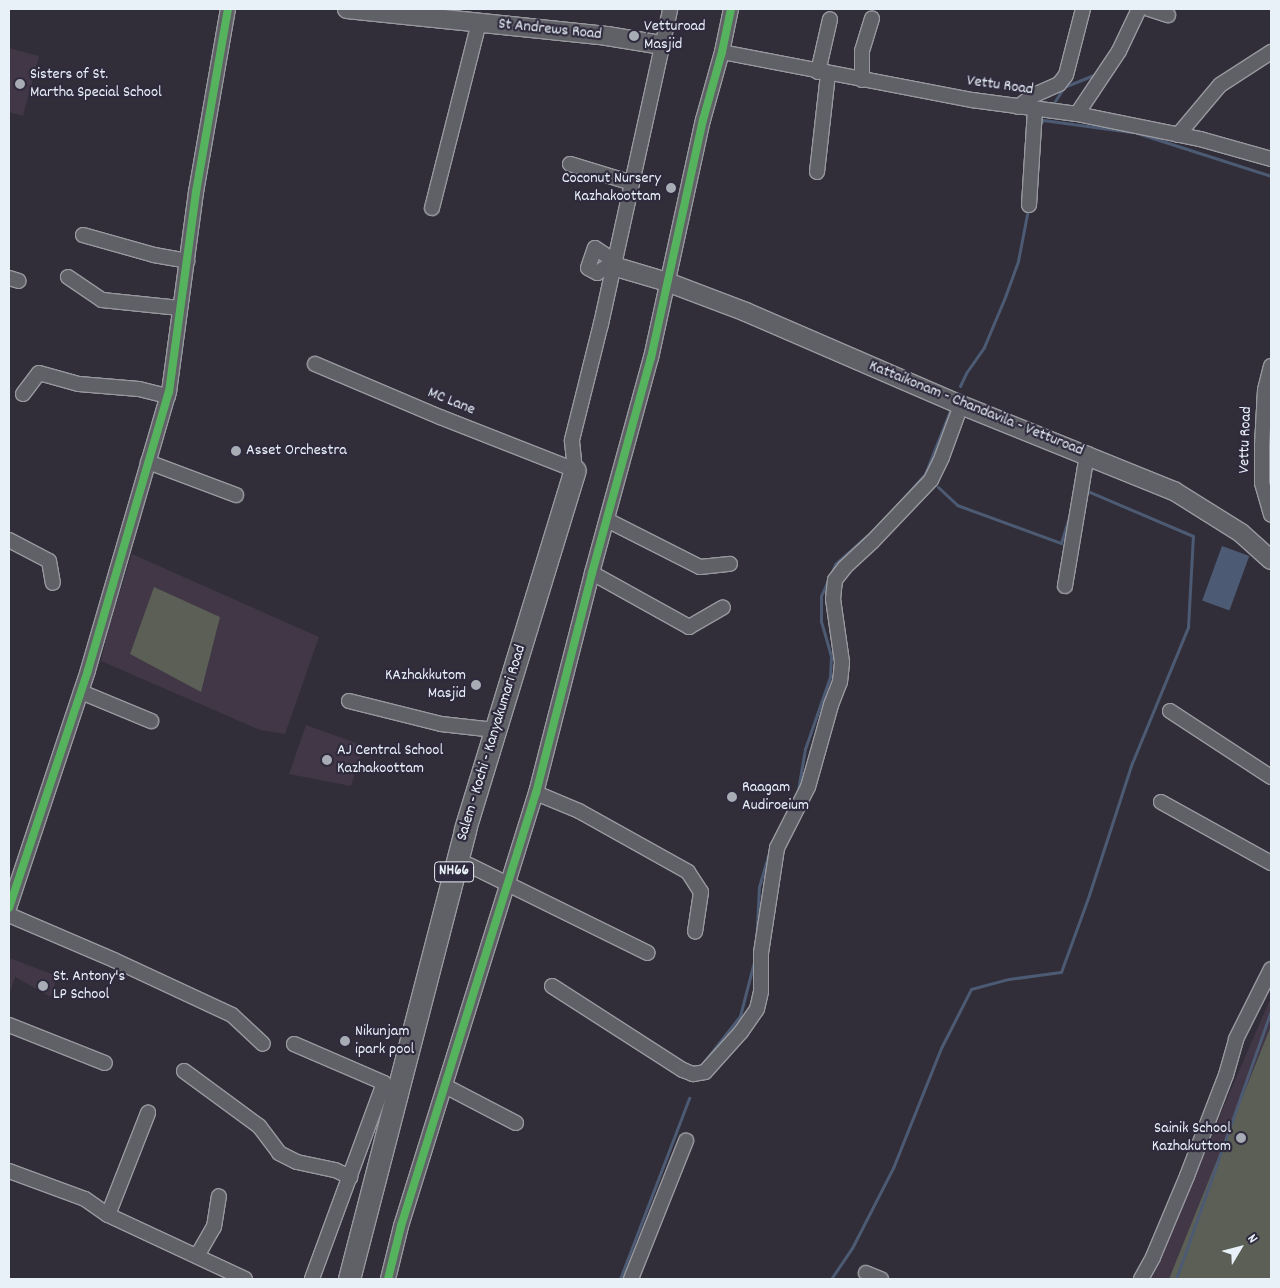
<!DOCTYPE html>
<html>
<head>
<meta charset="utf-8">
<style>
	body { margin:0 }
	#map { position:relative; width:1280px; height:1288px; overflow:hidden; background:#312e39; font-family:Dekko,sans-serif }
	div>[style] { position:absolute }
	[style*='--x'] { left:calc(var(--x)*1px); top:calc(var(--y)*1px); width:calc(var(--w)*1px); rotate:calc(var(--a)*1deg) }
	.built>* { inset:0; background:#413746 }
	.green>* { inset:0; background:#5b5f56 }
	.water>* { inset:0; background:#4c5b73; transform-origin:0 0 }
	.stream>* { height:3px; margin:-1.5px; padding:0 1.5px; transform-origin:1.5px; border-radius:1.5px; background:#4c5b73 }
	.roads { filter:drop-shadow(1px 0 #98999f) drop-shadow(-1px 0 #98999f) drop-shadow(0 1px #98999f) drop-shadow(0 -1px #98999f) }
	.minor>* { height:14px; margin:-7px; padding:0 7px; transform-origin:7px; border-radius:7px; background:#606067 }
	.major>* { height:18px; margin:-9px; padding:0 9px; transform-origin:9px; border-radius:9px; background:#606067 }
	.highway>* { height:21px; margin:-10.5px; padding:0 10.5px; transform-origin:10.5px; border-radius:10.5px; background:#606067 }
	.cycleway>* { height:8px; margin:-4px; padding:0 4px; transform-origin:4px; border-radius:4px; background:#56b35d }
	.dots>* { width:14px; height:14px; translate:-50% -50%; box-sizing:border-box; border:2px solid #2f2a3d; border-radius:50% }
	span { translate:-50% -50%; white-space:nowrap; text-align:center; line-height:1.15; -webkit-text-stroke:4.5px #2f2a3d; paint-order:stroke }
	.shield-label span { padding:1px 4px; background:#2f2a3d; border:1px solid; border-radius:4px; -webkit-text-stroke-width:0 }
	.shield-label { font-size:15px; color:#e8f1f8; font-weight:700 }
	.poi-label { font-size:16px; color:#e8f1f8 }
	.left { translate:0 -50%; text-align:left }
	.right { translate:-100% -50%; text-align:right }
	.street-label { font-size:16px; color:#e8f1f8 }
	.frame { position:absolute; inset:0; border:10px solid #e8f1f8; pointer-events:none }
	.north { position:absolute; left:1215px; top:1223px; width:50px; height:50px; -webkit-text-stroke:4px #2f2a3d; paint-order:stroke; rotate:53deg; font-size:14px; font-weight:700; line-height:20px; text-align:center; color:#e8f1f8 }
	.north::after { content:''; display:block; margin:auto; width:18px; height:22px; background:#e8f1f8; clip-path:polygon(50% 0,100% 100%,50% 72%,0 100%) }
</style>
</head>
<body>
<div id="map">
	<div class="built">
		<i style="clip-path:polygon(9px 48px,39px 56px,23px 116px,9px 112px)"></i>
		<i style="clip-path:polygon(132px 554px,319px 637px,285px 734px,260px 730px,101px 661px,110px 622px)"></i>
		<i style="clip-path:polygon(306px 725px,364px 746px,351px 786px,289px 774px)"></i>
		<i style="clip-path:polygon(9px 958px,57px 976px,51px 997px,15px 977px,9px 995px)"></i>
		<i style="clip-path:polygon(1271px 997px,1271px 1279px,1149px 1279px)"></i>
	</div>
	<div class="green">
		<i style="clip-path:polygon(154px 587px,220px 617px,201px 692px,130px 654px)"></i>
		<i style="clip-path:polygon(1271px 1026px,1271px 1279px,1169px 1279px)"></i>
	</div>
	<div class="water">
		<i style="left:1222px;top:546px;width:29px;height:58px;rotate:20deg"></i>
	</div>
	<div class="stream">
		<i style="--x:1128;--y:17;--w:9;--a:-69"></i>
		<i style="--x:1055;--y:101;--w:17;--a:-57"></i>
		<i style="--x:1064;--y:87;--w:38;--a:-22"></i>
		<i style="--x:1039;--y:126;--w:7;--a:-56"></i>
		<i style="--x:1043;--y:120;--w:89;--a:7.8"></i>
		<i style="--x:1137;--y:133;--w:141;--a:17.8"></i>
		<i style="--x:960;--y:386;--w:14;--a:-65"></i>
		<i style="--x:966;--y:373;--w:32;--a:-55"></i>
		<i style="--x:984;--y:347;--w:54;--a:-67.2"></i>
		<i style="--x:1005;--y:297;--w:38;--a:-70"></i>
		<i style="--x:1018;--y:261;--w:53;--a:-79.1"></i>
		<i style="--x:938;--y:487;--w:26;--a:43"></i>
		<i style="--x:957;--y:505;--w:111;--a:20.1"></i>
		<i style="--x:1061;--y:543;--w:34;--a:-73"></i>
		<i style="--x:883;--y:521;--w:63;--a:-48.2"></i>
		<i style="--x:925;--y:474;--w:71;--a:-68.5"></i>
		<i style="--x:792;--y:803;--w:14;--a:-65"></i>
		<i style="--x:798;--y:790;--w:42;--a:-80.3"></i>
		<i style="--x:805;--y:749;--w:76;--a:-70.9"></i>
		<i style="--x:830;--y:677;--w:21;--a:-87"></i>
		<i style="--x:831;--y:656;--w:35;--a:-106"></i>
		<i style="--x:821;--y:622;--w:26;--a:-90"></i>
		<i style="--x:821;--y:596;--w:35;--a:-66"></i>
		<i style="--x:835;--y:564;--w:59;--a:-41.6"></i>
		<i style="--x:756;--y:944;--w:57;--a:-87"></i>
		<i style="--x:759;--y:887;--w:40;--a:-74"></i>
		<i style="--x:700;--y:1067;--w:65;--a:-51.9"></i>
		<i style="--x:740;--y:1016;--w:60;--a:-75.5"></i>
		<i style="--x:620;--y:1279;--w:194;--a:-69.1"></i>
		<i style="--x:831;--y:1279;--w:37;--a:-56"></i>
		<i style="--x:852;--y:1248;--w:90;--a:-62.9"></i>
		<i style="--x:893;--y:1168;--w:129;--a:-68.2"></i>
		<i style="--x:941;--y:1048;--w:66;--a:-63"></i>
		<i style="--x:971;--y:989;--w:39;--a:-15"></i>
		<i style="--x:1009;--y:979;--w:52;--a:-7.7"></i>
		<i style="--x:1061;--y:972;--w:82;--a:-70"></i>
		<i style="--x:1089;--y:895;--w:139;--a:-72"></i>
		<i style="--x:1132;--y:763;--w:147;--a:-67.6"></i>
		<i style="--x:1188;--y:627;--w:91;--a:-86.9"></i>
		<i style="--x:1193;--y:536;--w:117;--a:-156.9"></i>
		<i style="--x:1176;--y:1279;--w:285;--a:-70.5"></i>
	</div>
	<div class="roads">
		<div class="minor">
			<i style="--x:1149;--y:9;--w:20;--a:18"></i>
			<i style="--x:722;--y:52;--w:255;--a:10.9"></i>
			<i style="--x:972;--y:100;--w:106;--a:7.6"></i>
			<i style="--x:1077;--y:114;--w:126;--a:11.5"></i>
			<i style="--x:1200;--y:139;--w:74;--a:15.7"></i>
			<i style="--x:818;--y:72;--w:54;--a:-77.2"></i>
			<i style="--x:862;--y:80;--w:29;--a:-90"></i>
			<i style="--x:862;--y:51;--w:34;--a:-73"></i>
			<i style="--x:1018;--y:107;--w:18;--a:-38"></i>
			<i style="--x:1032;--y:96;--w:30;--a:-24"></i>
			<i style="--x:1059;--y:84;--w:11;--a:-52"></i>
			<i style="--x:1066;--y:75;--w:68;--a:-75.6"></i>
			<i style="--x:1077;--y:114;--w:76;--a:-56.3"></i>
			<i style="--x:1119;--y:51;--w:47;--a:-64.5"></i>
			<i style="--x:1178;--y:135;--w:65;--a:-50"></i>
			<i style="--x:1220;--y:85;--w:61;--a:-32.9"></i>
			<i style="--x:570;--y:164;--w:65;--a:17"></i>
			<i style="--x:817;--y:172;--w:99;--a:-83.6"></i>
			<i style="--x:1029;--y:205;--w:96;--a:-86.4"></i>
			<i style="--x:432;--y:208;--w:192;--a:-75.8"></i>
			<i style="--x:83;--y:235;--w:74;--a:15.7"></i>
			<i style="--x:154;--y:255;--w:34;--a:10"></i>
			<i style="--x:609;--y:265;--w:14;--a:146"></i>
			<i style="--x:597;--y:273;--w:10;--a:-151"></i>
			<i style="--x:588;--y:268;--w:21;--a:-71"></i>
			<i style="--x:595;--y:248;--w:18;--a:34"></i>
			<i style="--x:610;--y:258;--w:7;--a:98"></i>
			<i style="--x:609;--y:265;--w:4;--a:14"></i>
			<i style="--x:68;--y:277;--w:41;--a:34.1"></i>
			<i style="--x:102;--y:300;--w:78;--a:5.9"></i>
			<i style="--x:9;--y:278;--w:10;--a:17"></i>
			<i style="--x:315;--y:364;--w:136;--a:23"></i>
			<i style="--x:440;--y:417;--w:145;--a:21.4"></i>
			<i style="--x:575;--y:470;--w:30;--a:-96"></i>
			<i style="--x:572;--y:440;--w:120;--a:-76"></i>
			<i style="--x:601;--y:324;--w:322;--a:-77.6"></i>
			<i style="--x:1271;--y:366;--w:25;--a:104"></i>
			<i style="--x:1265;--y:390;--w:56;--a:93.1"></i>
			<i style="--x:1262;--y:446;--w:37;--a:90"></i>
			<i style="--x:1262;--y:483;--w:33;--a:74"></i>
			<i style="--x:23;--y:394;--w:26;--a:-53"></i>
			<i style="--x:39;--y:373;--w:41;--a:15.4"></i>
			<i style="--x:79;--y:384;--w:60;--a:4.8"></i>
			<i style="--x:139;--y:389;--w:30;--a:14"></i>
			<i style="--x:148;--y:462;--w:94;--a:20.6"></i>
			<i style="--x:607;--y:520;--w:104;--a:26.8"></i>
			<i style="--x:700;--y:567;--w:30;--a:-6"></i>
			<i style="--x:9;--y:540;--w:45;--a:27.7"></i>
			<i style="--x:49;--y:561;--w:22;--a:80"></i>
			<i style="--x:592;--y:573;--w:111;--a:29.1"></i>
			<i style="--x:689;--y:627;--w:39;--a:-30"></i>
			<i style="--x:1065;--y:586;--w:134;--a:-80.5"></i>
			<i style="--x:81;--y:692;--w:76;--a:22.5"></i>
			<i style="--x:349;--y:701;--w:95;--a:14"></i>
			<i style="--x:441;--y:724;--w:54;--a:6.3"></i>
			<i style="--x:1170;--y:711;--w:121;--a:33.2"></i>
			<i style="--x:536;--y:793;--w:47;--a:22.7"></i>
			<i style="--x:579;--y:811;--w:125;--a:29.2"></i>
			<i style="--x:688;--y:872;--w:24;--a:57"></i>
			<i style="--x:701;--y:892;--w:40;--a:98.5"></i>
			<i style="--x:1161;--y:802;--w:126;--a:29"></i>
			<i style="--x:469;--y:865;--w:199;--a:26.2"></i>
			<i style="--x:9;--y:908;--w:251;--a:-71.6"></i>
			<i style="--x:88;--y:670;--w:290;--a:-73.8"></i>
			<i style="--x:169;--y:392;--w:202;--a:-82.3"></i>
			<i style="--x:196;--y:192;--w:186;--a:-80.1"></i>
			<i style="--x:9;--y:915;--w:114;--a:23.2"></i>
			<i style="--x:114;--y:960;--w:130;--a:25"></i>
			<i style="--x:232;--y:1015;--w:42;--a:43.1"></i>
			<i style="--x:552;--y:986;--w:156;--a:32.7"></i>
			<i style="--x:683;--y:1070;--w:11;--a:22"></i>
			<i style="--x:693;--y:1074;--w:12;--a:-9"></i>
			<i style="--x:705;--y:1072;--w:54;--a:-48"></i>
			<i style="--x:741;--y:1032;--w:28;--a:-55"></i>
			<i style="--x:757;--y:1009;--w:18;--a:-77"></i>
			<i style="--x:761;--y:991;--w:38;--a:-90"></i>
			<i style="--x:761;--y:953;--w:106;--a:-81.3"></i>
			<i style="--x:777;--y:848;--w:68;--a:-63.1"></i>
			<i style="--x:808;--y:787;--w:85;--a:-74.3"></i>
			<i style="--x:831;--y:705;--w:25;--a:-69"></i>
			<i style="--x:840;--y:682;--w:20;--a:-84"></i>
			<i style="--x:842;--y:662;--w:64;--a:-98.1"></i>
			<i style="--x:833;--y:599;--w:19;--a:-84"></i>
			<i style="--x:835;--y:580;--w:16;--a:-52"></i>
			<i style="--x:845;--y:567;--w:37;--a:-43"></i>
			<i style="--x:872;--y:542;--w:86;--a:-46.4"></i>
			<i style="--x:931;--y:480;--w:25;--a:-64"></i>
			<i style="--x:942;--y:457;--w:55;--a:-69.9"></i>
			<i style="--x:9;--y:1025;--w:103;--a:21.6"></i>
			<i style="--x:294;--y:1044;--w:98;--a:23.4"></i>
			<i style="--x:384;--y:1083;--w:209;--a:110.2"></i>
			<i style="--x:184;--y:1071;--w:93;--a:36.3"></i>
			<i style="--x:259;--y:1126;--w:34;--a:53"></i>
			<i style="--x:279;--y:1153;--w:20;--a:27"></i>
			<i style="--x:297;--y:1162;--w:39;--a:12"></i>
			<i style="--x:335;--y:1170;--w:17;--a:25"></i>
			<i style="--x:445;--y:1086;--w:80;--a:27.5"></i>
			<i style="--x:9;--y:1171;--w:81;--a:20.2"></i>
			<i style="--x:85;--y:1199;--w:28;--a:35"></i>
			<i style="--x:108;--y:1215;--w:151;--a:25"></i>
			<i style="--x:108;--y:1215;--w:110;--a:-68.6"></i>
			<i style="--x:197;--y:1256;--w:34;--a:-60"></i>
			<i style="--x:214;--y:1227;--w:31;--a:-81"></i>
			<i style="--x:866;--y:1273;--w:16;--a:22"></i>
			<i style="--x:388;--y:1279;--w:55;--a:-76.2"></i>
			<i style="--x:401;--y:1226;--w:454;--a:-72.7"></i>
			<i style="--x:536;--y:793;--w:227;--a:-75.7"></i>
			<i style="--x:592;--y:573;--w:223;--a:-74.7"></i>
			<i style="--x:651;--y:358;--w:244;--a:-77.7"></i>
			<i style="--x:703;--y:120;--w:71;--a:-74.4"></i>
			<i style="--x:722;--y:52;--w:44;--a:-78.2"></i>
			<i style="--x:631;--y:1279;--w:149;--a:-68.3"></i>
			<i style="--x:1141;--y:1279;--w:25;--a:-61"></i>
			<i style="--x:1153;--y:1257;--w:88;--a:-67.2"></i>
			<i style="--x:1187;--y:1176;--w:108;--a:-68.9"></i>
			<i style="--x:1226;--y:1075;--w:37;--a:-74"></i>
			<i style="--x:1236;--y:1039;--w:78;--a:-63.4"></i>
		</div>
		<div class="major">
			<i style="--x:347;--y:9;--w:261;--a:5.9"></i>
			<i style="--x:607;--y:36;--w:56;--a:9.3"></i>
			<i style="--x:613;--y:266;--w:56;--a:16.5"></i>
			<i style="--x:667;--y:282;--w:85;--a:20.8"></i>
			<i style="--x:746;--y:312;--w:234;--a:23.4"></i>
			<i style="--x:961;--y:405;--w:230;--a:22"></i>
			<i style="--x:1174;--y:491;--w:79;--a:32.1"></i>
			<i style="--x:1241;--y:533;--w:40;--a:42"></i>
		</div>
		<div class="highway">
			<i style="--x:349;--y:1279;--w:465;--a:-75.5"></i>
			<i style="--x:465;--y:829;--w:375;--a:-73"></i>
		</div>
	</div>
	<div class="cycleway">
		<i style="--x:9;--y:908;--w:251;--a:-71.6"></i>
		<i style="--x:88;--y:670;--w:290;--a:-73.8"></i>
		<i style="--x:169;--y:392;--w:202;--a:-82.3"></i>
		<i style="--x:196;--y:192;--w:186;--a:-80.1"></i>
		<i style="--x:388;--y:1279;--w:55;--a:-76.2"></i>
		<i style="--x:401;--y:1226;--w:454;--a:-72.7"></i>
		<i style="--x:536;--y:793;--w:227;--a:-75.7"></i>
		<i style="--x:592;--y:573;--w:223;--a:-74.7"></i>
		<i style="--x:651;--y:358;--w:244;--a:-77.7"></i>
		<i style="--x:703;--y:120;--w:71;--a:-74.4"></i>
		<i style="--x:722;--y:52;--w:44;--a:-78.2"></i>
	</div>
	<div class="dots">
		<i style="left:634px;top:36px;background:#a8adb5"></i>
		<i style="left:20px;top:84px;background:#a8adb5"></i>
		<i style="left:671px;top:188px;background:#a8adb5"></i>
		<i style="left:236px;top:451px;background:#a8adb5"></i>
		<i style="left:476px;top:685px;background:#a8adb5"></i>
		<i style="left:327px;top:760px;background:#a8adb5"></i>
		<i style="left:732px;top:797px;background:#a8adb5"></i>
		<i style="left:43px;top:986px;background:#a8adb5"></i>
		<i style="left:345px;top:1041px;background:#a8adb5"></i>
		<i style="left:1241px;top:1138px;background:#a8adb5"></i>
	</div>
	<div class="shield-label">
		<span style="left:454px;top:872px">NH66</span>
	</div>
	<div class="poi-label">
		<span class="left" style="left:644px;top:36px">Vetturoad<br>Masjid</span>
		<span class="left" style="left:30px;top:84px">Sisters of St.<br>Martha Special School</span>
		<span class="right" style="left:661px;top:188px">Coconut Nursery<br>Kazhakoottam</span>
		<span class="left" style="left:246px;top:451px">Asset Orchestra</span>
		<span class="right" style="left:466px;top:685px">KAzhakkutom<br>Masjid</span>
		<span class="left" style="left:337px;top:760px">AJ Central School<br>Kazhakoottam</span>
		<span class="left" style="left:742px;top:797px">Raagam<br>Audiroeium</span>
		<span class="left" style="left:53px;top:986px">St. Antony's<br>LP School</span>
		<span class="left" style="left:355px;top:1041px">Nikunjam<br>ipark pool</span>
		<span class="right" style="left:1231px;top:1138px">Sainik School<br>Kazhakuttom</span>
	</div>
	<div class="street-label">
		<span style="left:550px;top:30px;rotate:6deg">St Andrews Road</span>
		<span style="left:1000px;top:86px;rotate:8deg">Vettu Road</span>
		<span style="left:451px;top:402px;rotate:22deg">MC Lane</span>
		<span style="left:976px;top:409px;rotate:22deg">Kattaikonam - Chandavila - Vetturoad</span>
		<span style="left:1246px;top:440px;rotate:-88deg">Vettu Road</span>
		<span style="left:492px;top:743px;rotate:-73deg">Salem - Kochi - Kanyakumari Road</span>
	</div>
	<div class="frame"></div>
	<div class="north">N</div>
</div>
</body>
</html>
